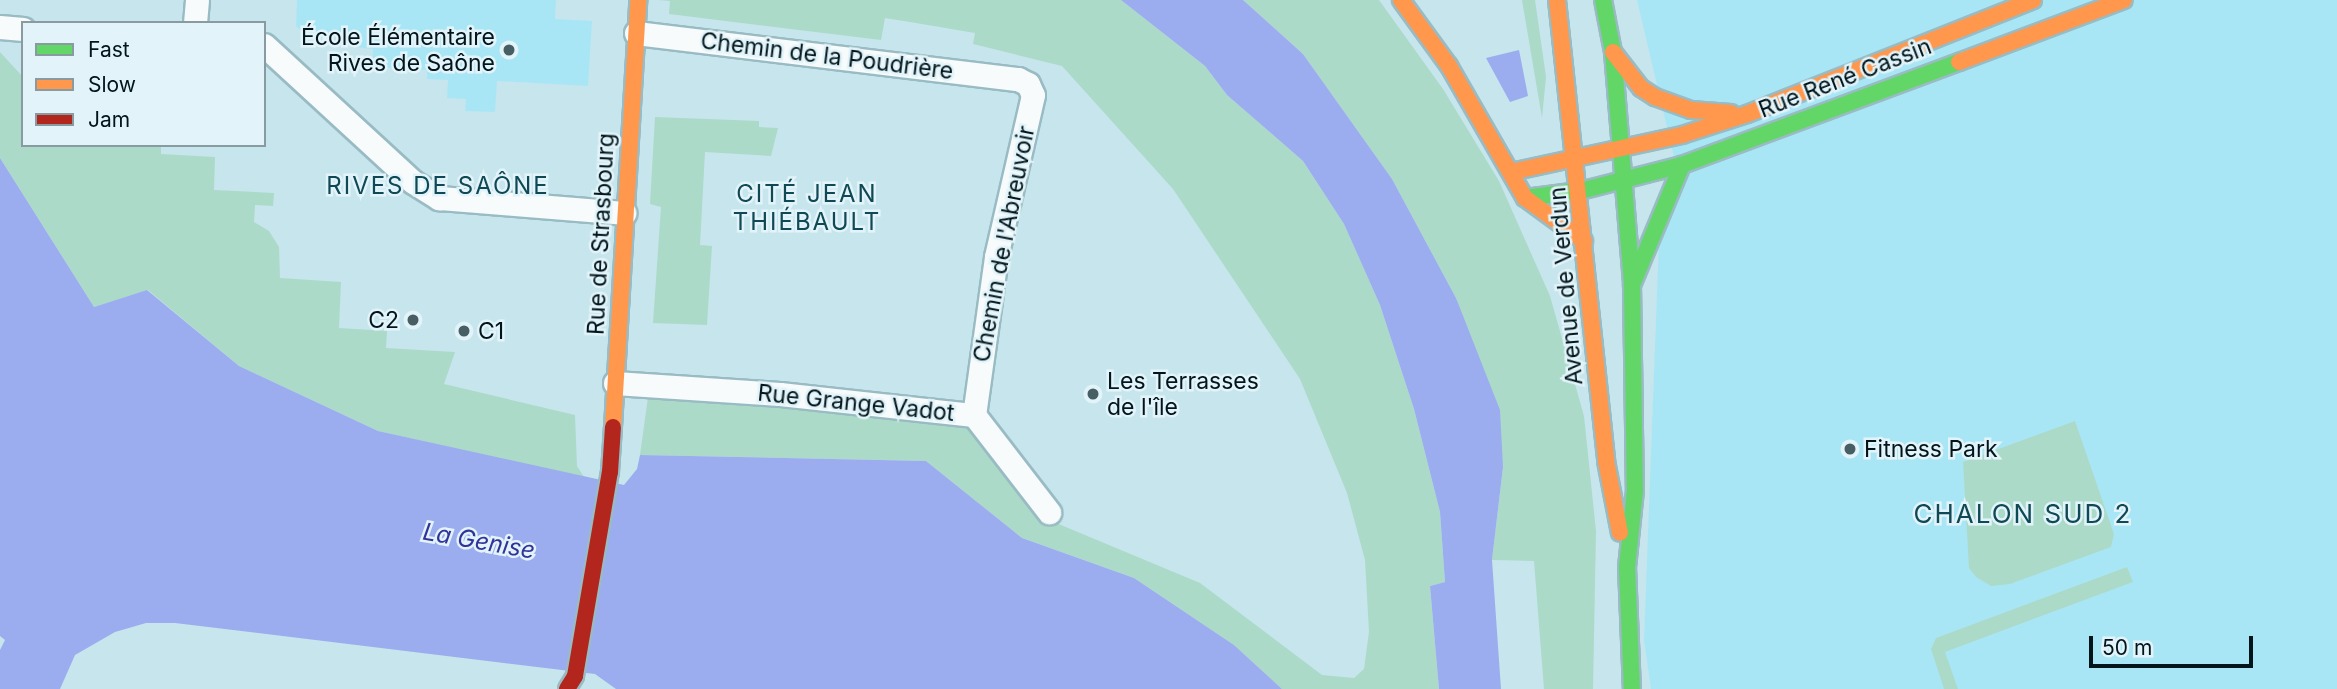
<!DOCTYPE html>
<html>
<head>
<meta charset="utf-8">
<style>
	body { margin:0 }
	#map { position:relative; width:2337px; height:689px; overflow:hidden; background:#c7e5ed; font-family:Inter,sans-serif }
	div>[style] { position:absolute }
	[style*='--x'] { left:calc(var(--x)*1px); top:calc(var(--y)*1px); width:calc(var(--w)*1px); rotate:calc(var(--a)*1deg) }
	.built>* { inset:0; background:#a9e6f5 }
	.green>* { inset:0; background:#acdac9 }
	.water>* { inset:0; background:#9badef }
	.roads { filter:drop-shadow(2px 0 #99bbc3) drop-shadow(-2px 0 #99bbc3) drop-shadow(0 2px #99bbc3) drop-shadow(0 -2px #99bbc3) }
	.street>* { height:23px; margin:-11.5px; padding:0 11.5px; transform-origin:11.5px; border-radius:11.5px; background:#f7fbfc }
	.fast>* { height:16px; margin:-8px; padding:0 8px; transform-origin:8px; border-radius:8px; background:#63d668 }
	.slow>* { height:16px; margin:-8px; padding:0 8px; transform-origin:8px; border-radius:8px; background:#ff974d }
	.jam>* { height:16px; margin:-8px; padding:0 8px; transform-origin:8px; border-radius:8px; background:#b3261e }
	.dots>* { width:19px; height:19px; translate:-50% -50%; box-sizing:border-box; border:4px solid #e2f4f9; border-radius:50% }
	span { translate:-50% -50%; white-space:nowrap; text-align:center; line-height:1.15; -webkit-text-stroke:5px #e2f4f9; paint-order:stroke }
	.poi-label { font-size:23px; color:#01151a }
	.right { translate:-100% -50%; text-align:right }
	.left { translate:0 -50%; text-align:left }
	.street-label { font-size:23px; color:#01151a }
	.neighbourhood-label { font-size:24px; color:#0f4955; letter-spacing:2px }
	.water-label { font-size:24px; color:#33329a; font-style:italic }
	.quarter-label { font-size:26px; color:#0f4955; letter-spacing:2px }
	.legend { position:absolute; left:21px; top:21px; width:245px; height:126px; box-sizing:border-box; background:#e2f4f9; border:2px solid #889ba0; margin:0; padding:9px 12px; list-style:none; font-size:21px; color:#01151a }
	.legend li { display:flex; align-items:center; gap:14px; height:35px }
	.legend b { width:35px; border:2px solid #889ba0 }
	.scale { position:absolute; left:2089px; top:636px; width:164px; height:32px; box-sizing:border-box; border:4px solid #01151a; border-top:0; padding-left:9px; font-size:21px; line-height:24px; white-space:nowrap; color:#01151a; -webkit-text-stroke:5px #e2f4f9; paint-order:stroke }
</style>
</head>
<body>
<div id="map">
	<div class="built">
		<i style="clip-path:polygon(297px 0,556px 0,555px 19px,592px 21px,588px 86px,497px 81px,495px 112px,465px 111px,466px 99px,447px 98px,448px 80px,427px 79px,427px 70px,372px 67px,373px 49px,355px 47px,355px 34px,305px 34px,296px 26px)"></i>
		<i style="clip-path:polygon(1637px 0,2337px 0,2337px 689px,1651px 689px,1644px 640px,1659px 240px,1682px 191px)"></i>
	</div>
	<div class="green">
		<i style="clip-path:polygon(658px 0,1121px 0,1205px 66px,1227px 95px,1303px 161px,1344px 224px,1380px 305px,1414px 409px,1440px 512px,1445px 582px,1430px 586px,1439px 689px,1282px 689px,1234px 645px,1134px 578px,1022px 538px,926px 461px,640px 455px,648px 397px,964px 424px,982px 436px,1049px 520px,1200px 583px,1322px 675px,1354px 678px,1364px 669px,1369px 632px,1365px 560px,1347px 493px,1300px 379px,1173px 189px,1062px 66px,973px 44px,975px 33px,910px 22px,885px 18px,881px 40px,669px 14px,670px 1px)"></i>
		<i style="clip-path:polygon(1243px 0,1379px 0,1443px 89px,1499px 181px,1550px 296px,1584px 416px,1596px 531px,1593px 689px,1544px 689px,1534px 561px,1492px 560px,1503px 467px,1456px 298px,1392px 179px,1303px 54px)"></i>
		<i style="clip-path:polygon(1522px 0,1535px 0,1546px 77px,1542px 118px)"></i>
		<i style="clip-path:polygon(0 52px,23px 77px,23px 145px,161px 145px,161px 154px,215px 157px,214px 190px,274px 193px,273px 206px,255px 205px,254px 222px,269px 231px,279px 247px,280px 278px,341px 282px,339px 328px,387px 331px,386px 348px,455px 352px,444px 384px,575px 415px,577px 466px,584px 477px,593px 480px,378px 431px,239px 366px,148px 290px,94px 307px,0 158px)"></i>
		<i style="clip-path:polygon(655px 117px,759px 121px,759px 127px,778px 128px,771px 156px,705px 152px,700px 245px,712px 246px,707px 325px,653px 323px,661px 207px,650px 204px)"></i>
		<i style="clip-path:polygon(2075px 421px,2114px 534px,2111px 547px,2010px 584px,1991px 586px,1976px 577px,1969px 568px,1963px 462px)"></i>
		<i style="clip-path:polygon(2127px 567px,2133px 582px,1945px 652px,1958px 689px,1944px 689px,1931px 649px,1936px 638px)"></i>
	</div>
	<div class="water">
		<i style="clip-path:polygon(1121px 0,1243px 0,1303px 54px,1392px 179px,1456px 298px,1500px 410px,1503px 467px,1492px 560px,1501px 689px,1439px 689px,1430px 586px,1445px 582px,1440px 512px,1414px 409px,1380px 305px,1344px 224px,1303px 161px,1227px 95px,1205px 66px)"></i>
		<i style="clip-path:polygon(1519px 50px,1528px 96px,1510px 102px,1486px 58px)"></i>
		<i style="clip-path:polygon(0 158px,94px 307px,147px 290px,239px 366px,378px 431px,624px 485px,637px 469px,640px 455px,926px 461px,1022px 538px,1134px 578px,1234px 645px,1282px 689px,616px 689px,595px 674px,175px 623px,146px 623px,115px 632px,75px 655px,60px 689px,0 689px,0 650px,5px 640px,0 636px)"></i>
	</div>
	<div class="roads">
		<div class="street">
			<i style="--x:195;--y:23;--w:23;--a:-85"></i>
			<i style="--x:0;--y:27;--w:23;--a:5"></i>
			<i style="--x:636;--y:33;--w:385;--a:6.9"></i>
			<i style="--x:1018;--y:79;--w:11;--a:27"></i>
			<i style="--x:1028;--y:84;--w:12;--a:66"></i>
			<i style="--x:1033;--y:95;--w:166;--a:102.9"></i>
			<i style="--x:996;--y:257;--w:160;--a:97.9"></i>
			<i style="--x:264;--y:45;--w:202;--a:42.6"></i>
			<i style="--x:413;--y:182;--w:31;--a:32"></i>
			<i style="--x:439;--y:198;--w:186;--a:4.6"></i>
			<i style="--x:615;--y:383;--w:165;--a:3.8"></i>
			<i style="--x:780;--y:394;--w:195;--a:6.2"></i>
			<i style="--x:974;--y:415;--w:123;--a:52.3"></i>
		</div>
		<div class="fast">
			<i style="--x:1603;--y:0;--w:53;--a:79.1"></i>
			<i style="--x:1613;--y:52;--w:234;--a:85.3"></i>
			<i style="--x:1632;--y:285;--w:205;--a:89.2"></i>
			<i style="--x:1635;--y:490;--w:77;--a:95.9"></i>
			<i style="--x:1627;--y:567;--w:122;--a:87.7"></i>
			<i style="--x:1525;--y:198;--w:55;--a:-7.3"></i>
			<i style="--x:1580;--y:191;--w:105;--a:-14.3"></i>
			<i style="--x:1682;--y:165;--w:296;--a:-20.4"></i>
			<i style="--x:1632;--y:285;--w:130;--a:-67.4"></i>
		</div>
		<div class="slow">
			<i style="--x:1401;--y:0;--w:82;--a:54"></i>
			<i style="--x:1449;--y:66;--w:152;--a:60.1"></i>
			<i style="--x:1525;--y:198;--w:73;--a:36.1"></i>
			<i style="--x:1557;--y:0;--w:464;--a:83.9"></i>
			<i style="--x:1606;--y:461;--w:73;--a:79"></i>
			<i style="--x:1613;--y:52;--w:46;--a:52.1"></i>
			<i style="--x:1641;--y:88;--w:17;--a:33"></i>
			<i style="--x:1655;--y:97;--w:38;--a:20"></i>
			<i style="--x:1691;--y:110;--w:40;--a:4.3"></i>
			<i style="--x:1959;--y:62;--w:176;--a:-20.6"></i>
			<i style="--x:1511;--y:172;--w:175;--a:-12.2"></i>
			<i style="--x:1682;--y:135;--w:68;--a:-17.9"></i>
			<i style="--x:1747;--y:114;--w:308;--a:-21.7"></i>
			<i style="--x:613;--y:427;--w:428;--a:-86.6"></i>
		</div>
		<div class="jam">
			<i style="--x:567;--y:689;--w:15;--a:-58"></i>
			<i style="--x:575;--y:676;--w:207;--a:-80.3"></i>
			<i style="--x:610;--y:472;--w:45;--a:-86.2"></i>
		</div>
	</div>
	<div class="dots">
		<i style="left:509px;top:50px;background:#465e64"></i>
		<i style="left:413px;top:320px;background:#465e64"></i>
		<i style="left:464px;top:331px;background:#465e64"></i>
		<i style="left:1093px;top:394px;background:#465e64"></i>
		<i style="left:1850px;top:449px;background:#465e64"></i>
	</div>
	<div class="poi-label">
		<span class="right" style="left:495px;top:50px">École Élémentaire<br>Rives de Saône</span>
		<span class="right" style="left:399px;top:320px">C2</span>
		<span class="left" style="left:478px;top:331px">C1</span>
		<span class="left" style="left:1107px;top:394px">Les Terrasses<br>de l'île</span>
		<span class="left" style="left:1864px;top:449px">Fitness Park</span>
	</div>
	<div class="street-label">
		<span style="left:827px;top:56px;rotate:7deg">Chemin de la Poudrière</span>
		<span style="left:1845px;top:78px;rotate:-21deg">Rue René Cassin</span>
		<span style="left:601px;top:234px;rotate:-87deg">Rue de Strasbourg</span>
		<span style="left:1004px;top:244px;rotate:-79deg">Chemin de l'Abreuvoir</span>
		<span style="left:1566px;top:286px;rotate:-95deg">Avenue de Verdun</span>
		<span style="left:856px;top:403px;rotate:6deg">Rue Grange Vadot</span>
	</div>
	<div class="neighbourhood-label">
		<span style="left:438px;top:186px">RIVES DE SAÔNE</span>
		<span style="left:807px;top:208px">CITÉ JEAN<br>THIÉBAULT</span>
	</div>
	<div class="water-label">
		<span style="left:479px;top:541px;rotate:10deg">La Genise</span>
	</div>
	<div class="quarter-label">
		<span style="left:2023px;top:514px">CHALON SUD 2</span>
	</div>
	<ul class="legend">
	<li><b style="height:9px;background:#63d668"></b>Fast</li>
	<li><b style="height:9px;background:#ff974d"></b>Slow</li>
	<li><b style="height:9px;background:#b3261e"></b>Jam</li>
	</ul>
	<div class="scale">50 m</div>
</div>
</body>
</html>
